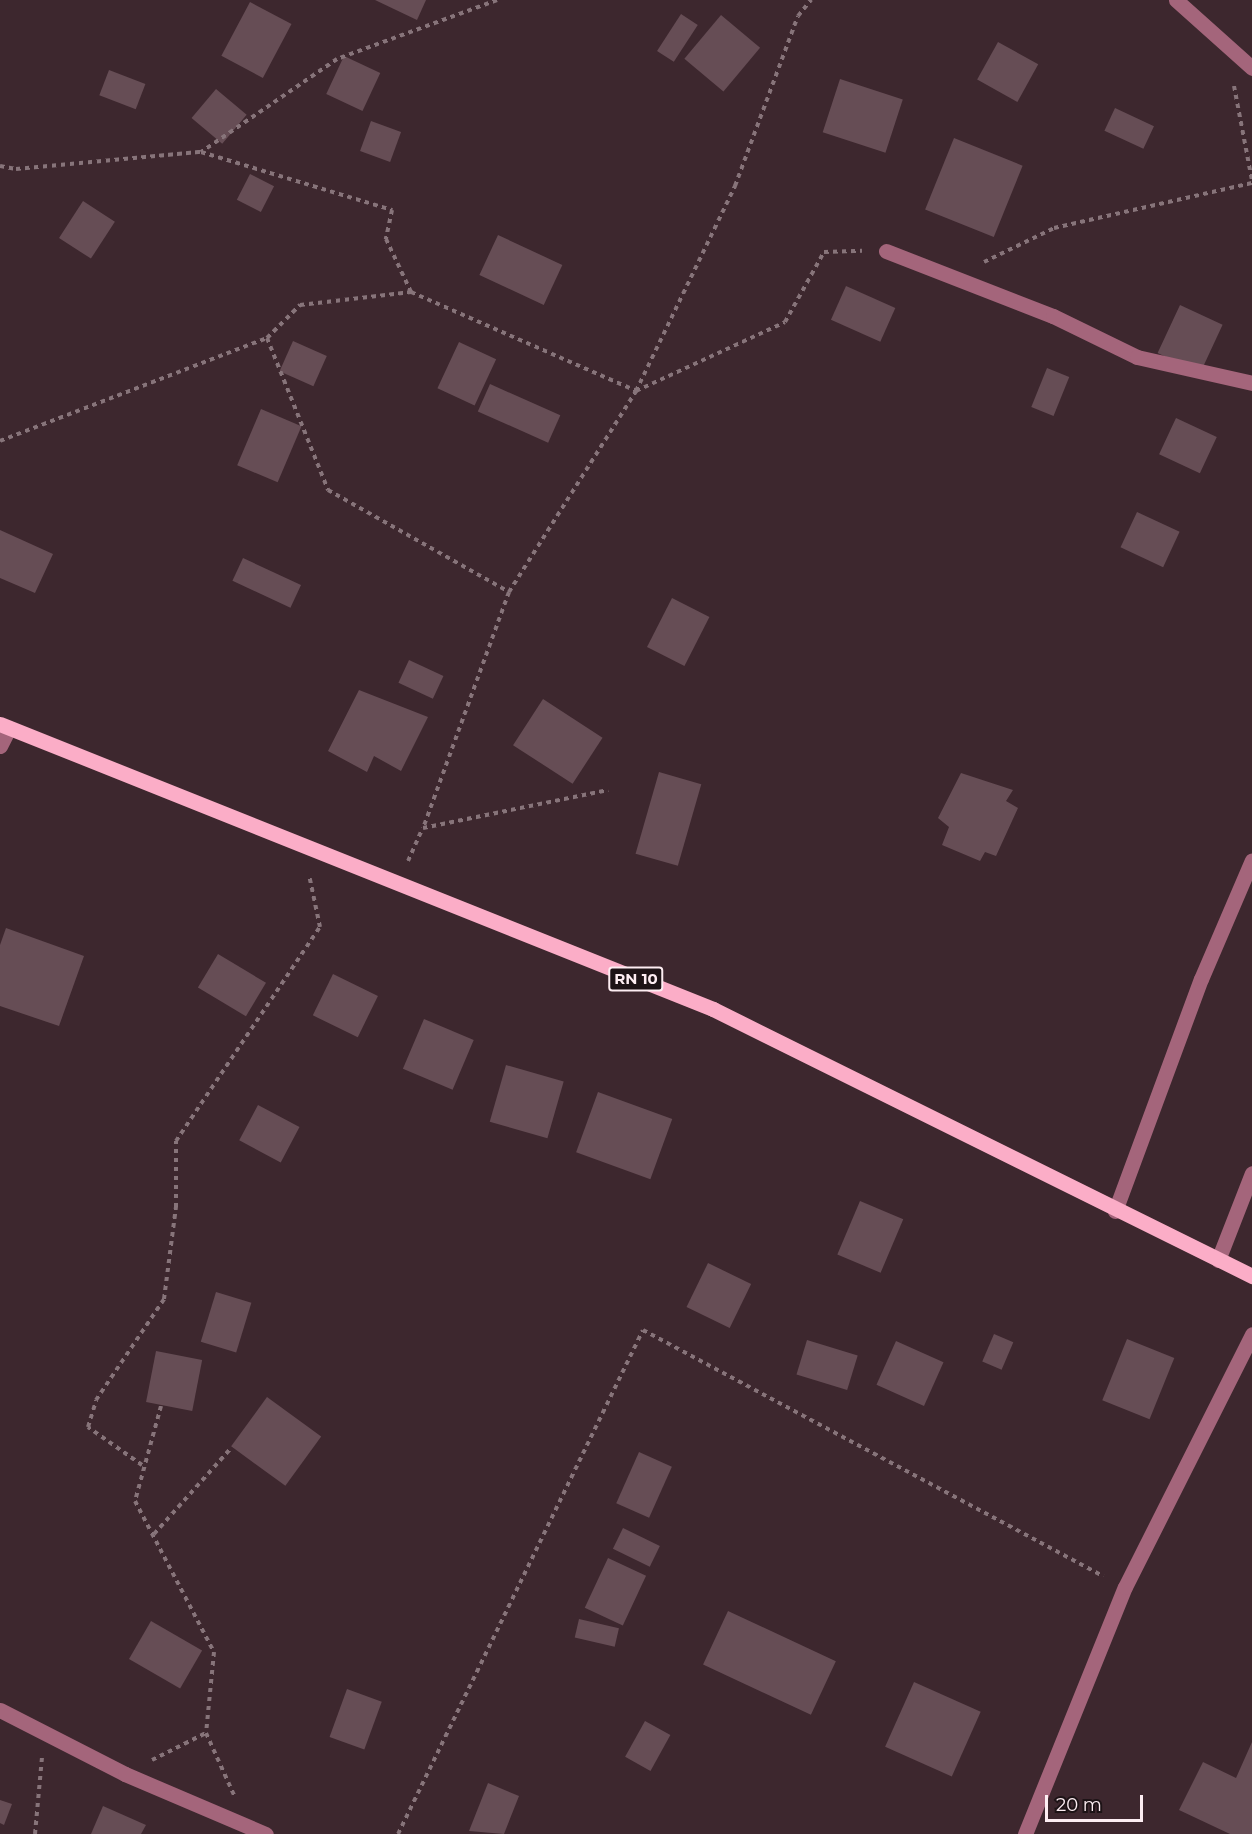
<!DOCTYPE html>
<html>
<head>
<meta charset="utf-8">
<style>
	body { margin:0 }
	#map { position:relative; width:1252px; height:1834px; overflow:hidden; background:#3d272e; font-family:Montserrat,sans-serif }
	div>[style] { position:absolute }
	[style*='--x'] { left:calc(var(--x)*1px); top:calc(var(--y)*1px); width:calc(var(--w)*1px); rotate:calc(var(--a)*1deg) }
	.building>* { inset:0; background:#664d55; transform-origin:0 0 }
	.path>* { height:4px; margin-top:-2px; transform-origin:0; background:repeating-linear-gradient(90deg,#87747a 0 4.5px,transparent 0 9px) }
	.minor>* { height:15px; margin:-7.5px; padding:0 7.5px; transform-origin:7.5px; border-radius:7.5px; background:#a4657b }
	.major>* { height:15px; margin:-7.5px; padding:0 7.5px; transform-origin:7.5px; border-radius:7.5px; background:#fbadc7 }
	span { translate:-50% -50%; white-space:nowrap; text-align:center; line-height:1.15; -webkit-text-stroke:5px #1d1316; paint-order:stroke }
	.shield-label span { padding:2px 4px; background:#1d1316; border:2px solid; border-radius:4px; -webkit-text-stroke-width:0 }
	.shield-label { font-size:15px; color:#fdedf2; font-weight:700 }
	.scale { position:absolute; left:1045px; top:1795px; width:98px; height:27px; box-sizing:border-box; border:3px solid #fdedf2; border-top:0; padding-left:8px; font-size:18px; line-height:21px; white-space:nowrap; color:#fdedf2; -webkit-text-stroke:4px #1d1316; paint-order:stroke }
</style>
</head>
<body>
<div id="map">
	<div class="building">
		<i style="clip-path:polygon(375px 0,426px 0,417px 20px)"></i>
		<i style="left:250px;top:2px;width:47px;height:61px;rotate:28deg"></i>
		<i style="left:681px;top:14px;width:20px;height:44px;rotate:33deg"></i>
		<i style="left:721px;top:15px;width:51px;height:57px;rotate:40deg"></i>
		<i style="left:998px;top:42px;width:46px;height:43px;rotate:29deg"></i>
		<i style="left:344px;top:56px;width:40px;height:42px;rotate:25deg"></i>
		<i style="left:109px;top:70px;width:39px;height:27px;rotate:21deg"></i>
		<i style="left:840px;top:79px;width:66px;height:56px;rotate:18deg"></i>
		<i style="left:216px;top:89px;width:40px;height:38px;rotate:40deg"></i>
		<i style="left:1115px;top:108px;width:43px;height:25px;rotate:25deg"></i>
		<i style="left:371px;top:121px;width:32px;height:32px;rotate:20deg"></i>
		<i style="left:954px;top:138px;width:74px;height:77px;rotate:22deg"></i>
		<i style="left:250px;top:174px;width:27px;height:29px;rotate:27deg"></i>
		<i style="left:83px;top:201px;width:38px;height:44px;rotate:33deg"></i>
		<i style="left:498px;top:235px;width:71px;height:44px;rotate:25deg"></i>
		<i style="left:846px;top:286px;width:54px;height:37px;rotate:24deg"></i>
		<i style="left:1180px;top:305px;width:47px;height:53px;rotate:25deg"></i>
		<i style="left:293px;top:341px;width:37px;height:33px;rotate:24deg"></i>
		<i style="left:459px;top:342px;width:41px;height:51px;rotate:25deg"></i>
		<i style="left:1047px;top:368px;width:24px;height:42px;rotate:22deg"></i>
		<i style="left:490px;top:384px;width:77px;height:30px;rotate:24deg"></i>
		<i style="left:261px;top:409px;width:44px;height:61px;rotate:23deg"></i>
		<i style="left:1176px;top:418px;width:45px;height:40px;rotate:25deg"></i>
		<i style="left:1137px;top:512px;width:47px;height:39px;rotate:25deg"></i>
		<i style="clip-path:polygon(0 530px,53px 554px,35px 593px,0 578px)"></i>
		<i style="left:243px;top:558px;width:64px;height:25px;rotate:25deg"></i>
		<i style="left:672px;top:598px;width:42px;height:55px;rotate:27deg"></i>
		<i style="left:409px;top:660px;width:38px;height:25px;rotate:25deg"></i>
		<i style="clip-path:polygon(359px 690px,428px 717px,401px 771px,374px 756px,367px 772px,328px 751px)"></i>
		<i style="left:543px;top:699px;width:71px;height:55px;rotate:33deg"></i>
		<i style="left:659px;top:772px;width:44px;height:85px;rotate:16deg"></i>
		<i style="clip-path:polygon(961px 773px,1013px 790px,1006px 801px,1018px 808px,996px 856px,985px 852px,980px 861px,942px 845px,949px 827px,938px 818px)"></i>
		<i style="clip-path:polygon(6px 928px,84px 956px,59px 1026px,0 1006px,0 945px)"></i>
		<i style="left:218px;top:954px;width:56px;height:39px;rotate:31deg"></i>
		<i style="left:333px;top:974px;width:50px;height:46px;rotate:26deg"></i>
		<i style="left:424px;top:1019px;width:54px;height:54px;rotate:23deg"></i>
		<i style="left:506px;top:1065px;width:60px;height:59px;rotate:16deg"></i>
		<i style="left:598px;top:1092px;width:79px;height:64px;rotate:20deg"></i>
		<i style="left:258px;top:1105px;width:47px;height:40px;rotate:28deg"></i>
		<i style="left:860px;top:1201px;width:47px;height:58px;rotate:23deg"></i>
		<i style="left:708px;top:1263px;width:48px;height:49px;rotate:26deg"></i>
		<i style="left:216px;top:1292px;width:37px;height:52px;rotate:17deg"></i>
		<i style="left:994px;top:1334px;width:21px;height:30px;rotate:23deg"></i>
		<i style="left:1127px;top:1339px;width:51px;height:66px;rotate:22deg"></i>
		<i style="left:807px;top:1340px;width:53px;height:36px;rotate:17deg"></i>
		<i style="left:896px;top:1341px;width:52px;height:48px;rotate:24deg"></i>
		<i style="left:156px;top:1351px;width:47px;height:52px;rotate:11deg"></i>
		<i style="left:267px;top:1397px;width:67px;height:61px;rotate:36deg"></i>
		<i style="left:639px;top:1452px;width:36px;height:56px;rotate:24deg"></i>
		<i style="left:623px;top:1528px;width:41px;height:23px;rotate:26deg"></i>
		<i style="left:608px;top:1558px;width:42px;height:55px;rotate:25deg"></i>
		<i style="left:728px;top:1611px;width:119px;height:59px;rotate:25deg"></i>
		<i style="left:579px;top:1619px;width:41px;height:19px;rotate:13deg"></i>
		<i style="left:151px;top:1621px;width:59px;height:44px;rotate:30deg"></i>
		<i style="left:914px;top:1682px;width:73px;height:71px;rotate:24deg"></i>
		<i style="left:347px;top:1689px;width:37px;height:51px;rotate:20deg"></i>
		<i style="left:645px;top:1721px;width:29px;height:41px;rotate:29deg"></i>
		<i style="clip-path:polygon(1252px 1742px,1252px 1834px,1230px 1834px,1179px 1810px,1203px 1762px,1236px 1778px)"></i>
		<i style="clip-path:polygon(488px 1783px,519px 1796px,504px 1834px,469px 1831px)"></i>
		<i style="clip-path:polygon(0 1800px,12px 1804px,4px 1825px,0 1823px)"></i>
		<i style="clip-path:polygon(103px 1806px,146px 1825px,141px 1834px,91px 1834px)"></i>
	</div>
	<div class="path">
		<i style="--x:497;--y:0;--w:171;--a:159.8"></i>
		<i style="--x:337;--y:59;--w:165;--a:145.6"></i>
		<i style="--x:201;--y:152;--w:200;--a:16.9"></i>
		<i style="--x:392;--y:210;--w:30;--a:102"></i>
		<i style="--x:386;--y:239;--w:59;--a:64.7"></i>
		<i style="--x:411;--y:292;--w:246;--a:23.7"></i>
		<i style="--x:636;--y:391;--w:164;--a:-24.8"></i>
		<i style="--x:785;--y:322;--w:80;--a:-60.9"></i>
		<i style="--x:824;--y:252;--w:38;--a:-2"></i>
		<i style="--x:1234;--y:86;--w:96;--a:79.2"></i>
		<i style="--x:0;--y:166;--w:16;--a:11"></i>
		<i style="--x:16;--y:169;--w:186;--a:-5.3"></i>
		<i style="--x:984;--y:262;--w:78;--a:-25.9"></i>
		<i style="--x:1054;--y:228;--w:203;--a:-12.8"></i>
		<i style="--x:267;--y:338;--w:164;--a:68.1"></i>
		<i style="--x:328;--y:490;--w:208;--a:29.4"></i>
		<i style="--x:509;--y:592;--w:251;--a:110"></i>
		<i style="--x:0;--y:441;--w:286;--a:-21.1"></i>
		<i style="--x:267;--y:338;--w:47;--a:-45"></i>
		<i style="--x:300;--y:305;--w:112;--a:-6.7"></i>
		<i style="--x:509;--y:592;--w:238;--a:-57.7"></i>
		<i style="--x:636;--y:391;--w:228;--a:-64.2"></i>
		<i style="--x:735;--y:186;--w:181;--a:-69.7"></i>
		<i style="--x:798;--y:16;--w:21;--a:-51"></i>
		<i style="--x:408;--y:861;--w:36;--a:-66"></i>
		<i style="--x:423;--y:828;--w:189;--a:-11.6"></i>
		<i style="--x:161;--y:1406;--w:98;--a:105.3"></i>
		<i style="--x:135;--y:1501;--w:170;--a:62.4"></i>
		<i style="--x:214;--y:1652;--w:81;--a:95.6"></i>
		<i style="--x:142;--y:1465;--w:66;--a:-144.9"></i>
		<i style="--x:88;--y:1427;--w:28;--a:-73"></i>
		<i style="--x:96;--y:1400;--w:122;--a:-56"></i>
		<i style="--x:164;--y:1299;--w:93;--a:-82.6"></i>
		<i style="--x:176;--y:1207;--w:66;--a:-90"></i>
		<i style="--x:176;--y:1141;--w:258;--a:-56.1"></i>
		<i style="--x:320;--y:927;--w:53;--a:-101.9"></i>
		<i style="--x:154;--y:1534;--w:117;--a:-48.1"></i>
		<i style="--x:152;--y:1760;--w:60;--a:-26.6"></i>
		<i style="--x:206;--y:1733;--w:68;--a:65.7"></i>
		<i style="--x:35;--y:1834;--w:77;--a:-84.8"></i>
		<i style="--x:398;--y:1834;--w:560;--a:-64.08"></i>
		<i style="--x:643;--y:1330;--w:522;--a:28.14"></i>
	</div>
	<div class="minor">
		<i style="--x:1176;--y:0;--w:102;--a:41.8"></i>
		<i style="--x:886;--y:251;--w:179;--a:21.3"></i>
		<i style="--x:1053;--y:316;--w:93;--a:26"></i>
		<i style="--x:1137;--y:357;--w:118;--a:12.7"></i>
		<i style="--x:0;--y:746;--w:20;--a:-63"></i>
		<i style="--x:1115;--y:1211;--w:247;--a:-69.7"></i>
		<i style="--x:1201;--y:979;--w:129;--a:-66.8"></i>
		<i style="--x:1218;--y:1260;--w:93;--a:-68.7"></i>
		<i style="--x:0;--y:1710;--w:140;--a:27.1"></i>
		<i style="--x:125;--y:1774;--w:153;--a:23.1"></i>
		<i style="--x:1025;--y:1834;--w:266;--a:-68"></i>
		<i style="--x:1125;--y:1587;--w:283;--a:-63.3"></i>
	</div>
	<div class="major">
		<i style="--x:0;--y:724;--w:768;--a:21.79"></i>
		<i style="--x:713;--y:1009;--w:602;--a:26.35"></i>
	</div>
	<div class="shield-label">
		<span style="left:636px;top:979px">RN 10</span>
	</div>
	<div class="scale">20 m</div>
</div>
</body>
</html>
